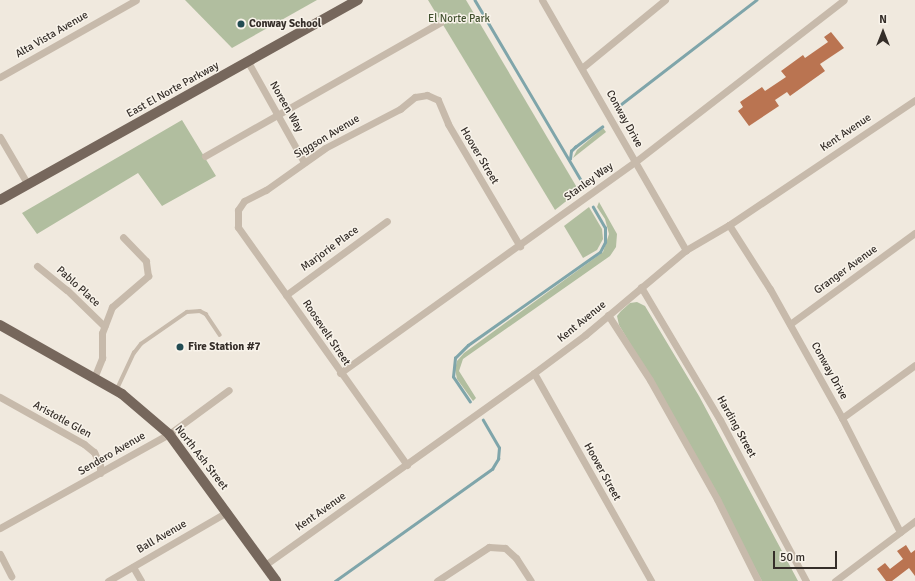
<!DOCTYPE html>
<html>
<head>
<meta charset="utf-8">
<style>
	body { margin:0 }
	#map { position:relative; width:915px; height:581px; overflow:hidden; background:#f0e9de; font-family:Signika,sans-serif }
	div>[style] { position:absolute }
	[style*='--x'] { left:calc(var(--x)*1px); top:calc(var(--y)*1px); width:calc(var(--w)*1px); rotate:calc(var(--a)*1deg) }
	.green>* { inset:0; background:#b1be9f }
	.stream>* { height:2.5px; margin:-1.25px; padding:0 1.25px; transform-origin:1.25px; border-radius:1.25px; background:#7fa5aa }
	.building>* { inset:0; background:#ba7451 }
	.service>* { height:3.5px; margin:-1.75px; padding:0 1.75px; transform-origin:1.75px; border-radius:1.75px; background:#c7baab }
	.minor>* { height:7px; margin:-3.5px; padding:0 3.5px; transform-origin:3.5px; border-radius:3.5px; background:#c7baab }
	.primary>* { height:10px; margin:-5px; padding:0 5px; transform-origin:5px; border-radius:5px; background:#76675c }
	.dots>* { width:11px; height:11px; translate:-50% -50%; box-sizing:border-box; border:2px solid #f8f3ea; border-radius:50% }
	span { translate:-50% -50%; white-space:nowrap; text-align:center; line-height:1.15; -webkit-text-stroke:3px #f8f3ea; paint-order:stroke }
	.park-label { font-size:11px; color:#42512f }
	.poi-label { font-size:11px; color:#352e29; font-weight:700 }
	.left { translate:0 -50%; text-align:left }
	.street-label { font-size:11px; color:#352e29 }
	.north { position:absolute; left:863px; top:12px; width:40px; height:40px; -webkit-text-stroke:3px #f8f3ea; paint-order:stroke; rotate:0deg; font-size:11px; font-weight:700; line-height:16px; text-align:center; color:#352e29 }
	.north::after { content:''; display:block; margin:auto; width:14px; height:18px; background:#352e29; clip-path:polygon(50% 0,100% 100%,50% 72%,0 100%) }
	.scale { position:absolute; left:773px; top:551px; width:64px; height:18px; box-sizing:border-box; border:2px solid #352e29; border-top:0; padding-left:5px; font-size:12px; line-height:14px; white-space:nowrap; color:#352e29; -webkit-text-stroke:3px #f8f3ea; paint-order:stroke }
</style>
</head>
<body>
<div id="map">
	<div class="green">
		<i style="clip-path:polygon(185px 0,317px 0,232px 48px)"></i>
		<i style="clip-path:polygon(428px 0,466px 0,579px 191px,555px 210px)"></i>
		<i style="clip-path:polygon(182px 120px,216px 176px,162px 206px,138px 173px,37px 234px,22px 213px)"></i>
		<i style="clip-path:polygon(603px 128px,606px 132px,573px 158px,577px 150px)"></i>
		<i style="clip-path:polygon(599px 202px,617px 234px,616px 247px,610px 256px,463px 359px,459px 371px,476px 398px,473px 401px,457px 379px,455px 369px,457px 361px,464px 353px,603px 252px,609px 234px,605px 219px,597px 207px)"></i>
		<i style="clip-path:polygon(589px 207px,602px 229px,603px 239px,597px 250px,583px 258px,564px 226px)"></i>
		<i style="clip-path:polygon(637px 302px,645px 306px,699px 396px,798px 581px,762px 581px,672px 414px,619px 325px,617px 316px,621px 311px,630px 303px)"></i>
	</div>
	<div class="stream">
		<i style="--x:475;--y:0;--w:215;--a:59.5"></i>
		<i style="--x:616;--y:108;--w:177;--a:-37.6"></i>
		<i style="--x:570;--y:159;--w:8;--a:-83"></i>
		<i style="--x:571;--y:151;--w:6;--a:-45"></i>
		<i style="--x:575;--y:147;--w:34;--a:-37"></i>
		<i style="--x:470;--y:402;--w:30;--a:-124"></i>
		<i style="--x:453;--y:377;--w:19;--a:-84"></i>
		<i style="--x:455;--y:358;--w:18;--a:-45"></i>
		<i style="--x:468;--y:345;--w:161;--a:-35.2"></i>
		<i style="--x:600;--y:252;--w:11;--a:-63"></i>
		<i style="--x:605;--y:242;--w:14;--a:-90"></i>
		<i style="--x:605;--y:228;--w:24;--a:-120"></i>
		<i style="--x:335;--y:581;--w:193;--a:-35.5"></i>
		<i style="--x:492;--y:469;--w:12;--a:-59"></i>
		<i style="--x:498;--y:459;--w:11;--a:-85"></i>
		<i style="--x:499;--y:448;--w:32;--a:-120"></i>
	</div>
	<div class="building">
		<i style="clip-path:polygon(831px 32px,844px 48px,820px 64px,825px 71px,790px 96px,787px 92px,775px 100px,779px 106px,749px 126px,738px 111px,743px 107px,740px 102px,762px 87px,765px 91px,786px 77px,781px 71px,803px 55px,805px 58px,828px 42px,824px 37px)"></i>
		<i style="clip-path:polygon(906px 545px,911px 553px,915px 550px,915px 576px,909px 568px,892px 581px,886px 581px,877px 569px,885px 563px,890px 569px,903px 559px,897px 551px)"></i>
	</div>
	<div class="service">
		<i style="--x:117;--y:389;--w:40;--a:-65"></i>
		<i style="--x:134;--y:353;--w:11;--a:-52"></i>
		<i style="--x:141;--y:344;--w:56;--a:-34.8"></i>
		<i style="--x:187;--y:312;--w:13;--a:-4"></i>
		<i style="--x:200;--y:311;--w:7;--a:27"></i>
		<i style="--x:206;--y:314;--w:25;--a:56"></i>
	</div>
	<div class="minor">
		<i style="--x:542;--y:0;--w:289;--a:60.1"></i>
		<i style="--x:248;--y:62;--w:115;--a:60.8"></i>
		<i style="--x:583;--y:67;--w:106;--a:-39.3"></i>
		<i style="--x:0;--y:77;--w:156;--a:-29.5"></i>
		<i style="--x:0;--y:137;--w:53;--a:59.6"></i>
		<i style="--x:205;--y:156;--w:271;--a:-29.6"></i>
		<i style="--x:729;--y:225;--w:76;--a:57.4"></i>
		<i style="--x:770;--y:289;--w:148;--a:60.8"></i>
		<i style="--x:842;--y:418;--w:128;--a:63"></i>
		<i style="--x:37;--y:266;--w:38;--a:39"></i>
		<i style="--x:67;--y:290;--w:52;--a:44.2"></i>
		<i style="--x:641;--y:287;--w:155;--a:59.3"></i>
		<i style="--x:720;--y:420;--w:183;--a:61.9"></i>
		<i style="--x:286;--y:295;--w:125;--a:-36.2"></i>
		<i style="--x:608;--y:315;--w:77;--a:57.1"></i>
		<i style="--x:650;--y:380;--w:137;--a:60.6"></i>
		<i style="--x:717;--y:499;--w:92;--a:63.4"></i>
		<i style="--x:790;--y:324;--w:155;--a:-36.1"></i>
		<i style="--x:340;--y:373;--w:363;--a:-35.6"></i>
		<i style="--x:635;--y:162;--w:264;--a:-37.8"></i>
		<i style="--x:534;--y:373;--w:239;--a:60.6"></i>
		<i style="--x:94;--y:378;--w:22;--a:-68"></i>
		<i style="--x:102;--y:358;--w:25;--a:-90"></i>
		<i style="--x:102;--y:333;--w:28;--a:-69"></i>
		<i style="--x:112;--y:307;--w:48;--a:-40.7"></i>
		<i style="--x:148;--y:276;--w:15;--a:-98"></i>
		<i style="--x:146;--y:261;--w:33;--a:-134"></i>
		<i style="--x:0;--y:397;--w:96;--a:29.2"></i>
		<i style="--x:84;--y:444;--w:13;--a:39"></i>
		<i style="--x:94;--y:452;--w:14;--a:65"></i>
		<i style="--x:100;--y:465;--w:8;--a:90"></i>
		<i style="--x:842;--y:418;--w:90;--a:-36"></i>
		<i style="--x:407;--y:465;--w:292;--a:-125.4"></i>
		<i style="--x:238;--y:227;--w:17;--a:-90"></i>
		<i style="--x:238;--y:210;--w:11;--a:-56"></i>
		<i style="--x:244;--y:201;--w:25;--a:-27"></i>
		<i style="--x:266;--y:190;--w:72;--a:-35.4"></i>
		<i style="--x:325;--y:148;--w:85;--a:-27.5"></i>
		<i style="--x:400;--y:109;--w:19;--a:-39"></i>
		<i style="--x:415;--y:97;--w:12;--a:-9"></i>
		<i style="--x:427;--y:95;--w:12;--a:24"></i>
		<i style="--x:438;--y:100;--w:26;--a:67"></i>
		<i style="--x:448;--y:124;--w:142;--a:59.5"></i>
		<i style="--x:0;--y:528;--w:193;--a:-29.1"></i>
		<i style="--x:169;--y:434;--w:74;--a:-36.3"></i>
		<i style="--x:0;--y:554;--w:25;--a:63"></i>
		<i style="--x:265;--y:565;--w:330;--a:-35.5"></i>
		<i style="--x:534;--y:373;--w:64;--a:-36.7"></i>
		<i style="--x:585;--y:335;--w:132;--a:-40.1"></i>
		<i style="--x:686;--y:250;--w:50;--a:-30.2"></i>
		<i style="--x:729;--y:225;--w:224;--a:-33.9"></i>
		<i style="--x:133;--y:567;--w:16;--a:60"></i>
		<i style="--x:108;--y:581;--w:138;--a:-30.1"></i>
		<i style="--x:437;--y:581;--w:62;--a:-33.2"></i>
		<i style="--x:489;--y:547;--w:16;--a:4"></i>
		<i style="--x:505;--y:548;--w:15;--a:42"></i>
		<i style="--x:516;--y:558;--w:27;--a:57"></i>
		<i style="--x:835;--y:581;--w:100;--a:-36.9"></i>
	</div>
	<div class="primary">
		<i style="--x:0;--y:200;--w:410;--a:-29.2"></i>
		<i style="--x:0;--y:325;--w:140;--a:29.5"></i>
		<i style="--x:122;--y:394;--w:62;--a:40.4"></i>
		<i style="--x:169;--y:434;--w:182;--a:53.9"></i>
	</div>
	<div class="dots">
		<i style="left:241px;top:24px;background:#234c53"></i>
		<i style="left:180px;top:347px;background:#234c53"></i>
	</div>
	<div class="park-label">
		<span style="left:459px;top:19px">El Norte Park</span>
	</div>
	<div class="poi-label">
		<span class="left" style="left:249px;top:24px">Conway School</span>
		<span class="left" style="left:188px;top:347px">Fire Station #7</span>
	</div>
	<div class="street-label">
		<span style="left:52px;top:35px;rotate:-30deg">Alta Vista Avenue</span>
		<span style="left:173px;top:90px;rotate:-29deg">East El Norte Parkway</span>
		<span style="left:286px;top:107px;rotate:60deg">Noreen Way</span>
		<span style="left:624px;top:119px;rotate:61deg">Conway Drive</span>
		<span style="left:846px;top:133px;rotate:-34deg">Kent Avenue</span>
		<span style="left:327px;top:137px;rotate:-31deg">Siggson Avenue</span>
		<span style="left:479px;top:156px;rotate:59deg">Hoover Street</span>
		<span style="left:589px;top:182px;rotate:-36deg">Stanley Way</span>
		<span style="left:330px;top:249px;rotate:-36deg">Marjorie Place</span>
		<span style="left:846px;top:270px;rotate:-36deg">Granger Avenue</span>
		<span style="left:78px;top:287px;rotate:42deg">Pablo Place</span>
		<span style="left:582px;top:322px;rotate:-39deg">Kent Avenue</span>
		<span style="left:326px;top:333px;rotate:56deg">Roosevelt Street</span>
		<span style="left:829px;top:371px;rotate:61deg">Conway Drive</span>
		<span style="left:62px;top:420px;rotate:29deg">Aristotle Glen</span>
		<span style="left:736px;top:427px;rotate:61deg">Harding Street</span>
		<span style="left:112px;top:454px;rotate:-30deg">Sendero Avenue</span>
		<span style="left:201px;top:458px;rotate:52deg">North Ash Street</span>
		<span style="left:602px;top:472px;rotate:61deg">Hoover Street</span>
		<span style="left:321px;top:512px;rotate:-35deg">Kent Avenue</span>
		<span style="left:162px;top:537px;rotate:-30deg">Ball Avenue</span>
	</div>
	<div class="north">N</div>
	<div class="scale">50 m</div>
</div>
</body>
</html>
